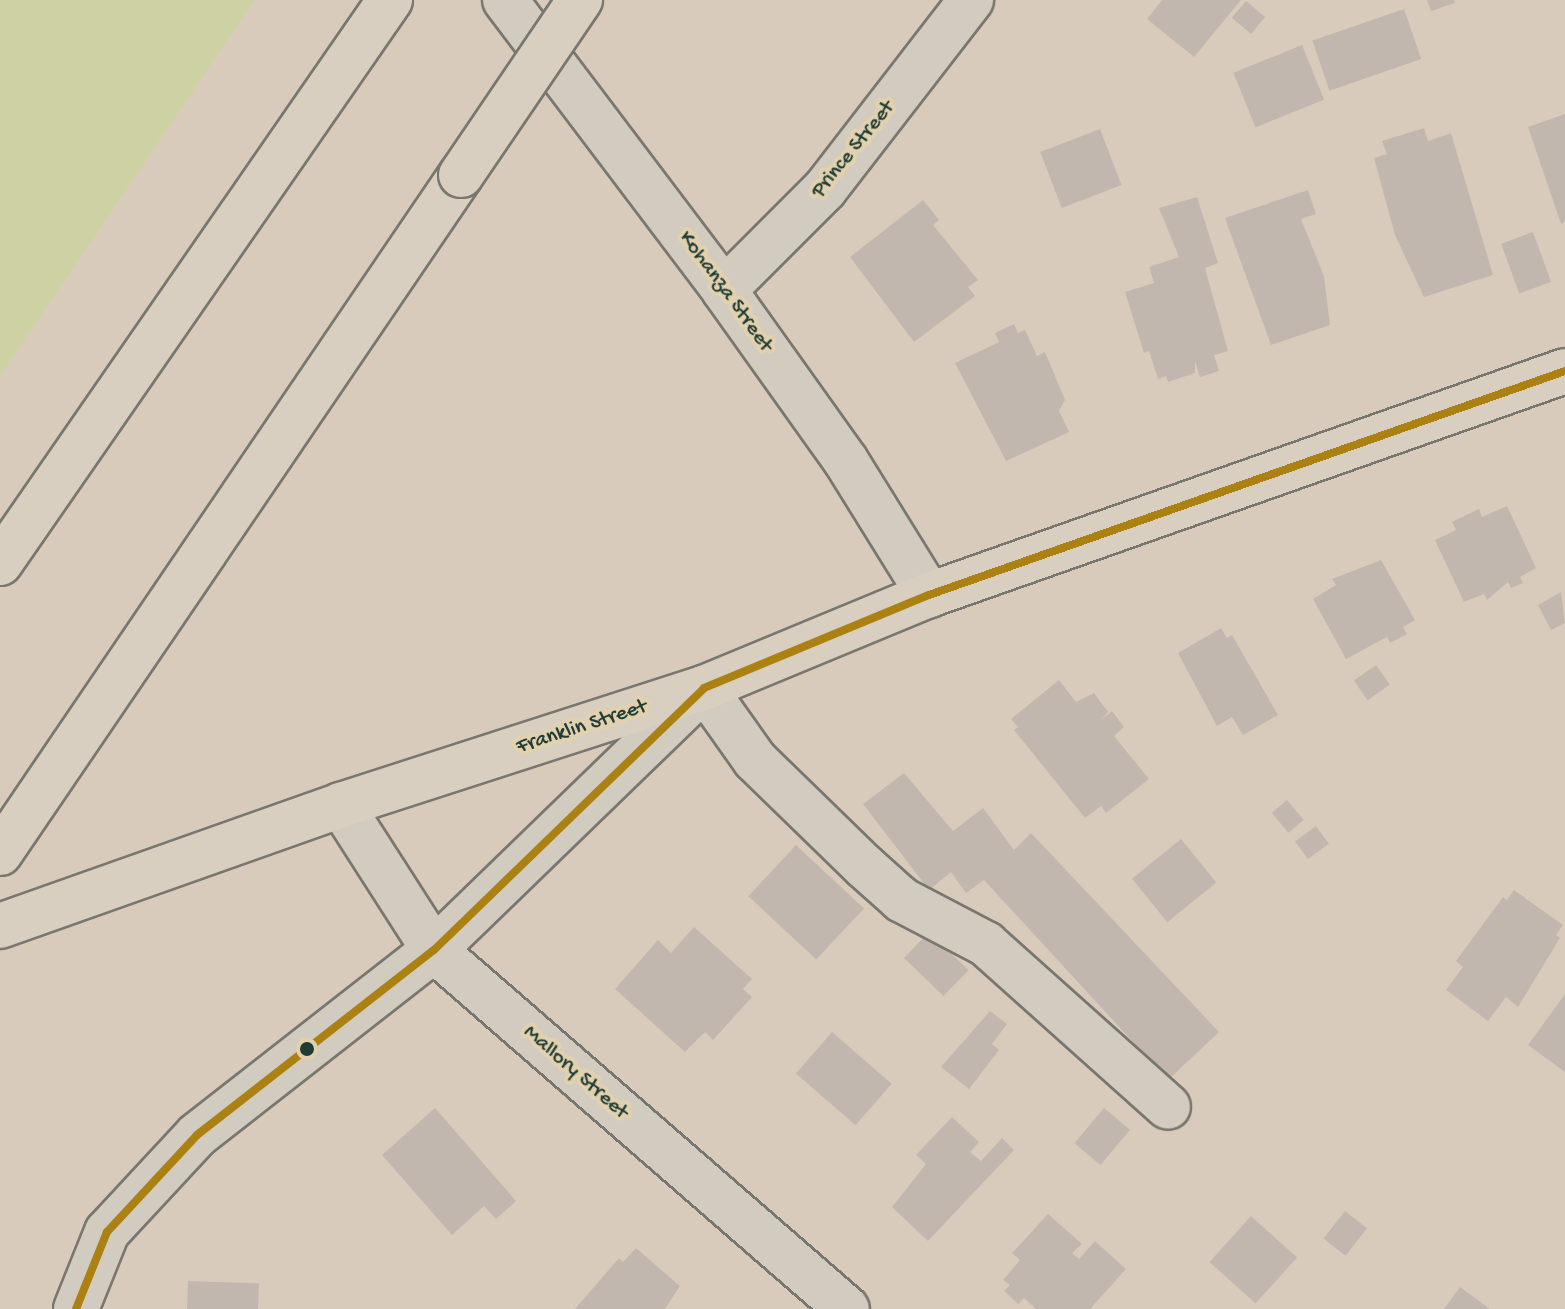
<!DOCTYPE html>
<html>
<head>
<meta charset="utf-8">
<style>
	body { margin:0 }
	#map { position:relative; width:1565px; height:1309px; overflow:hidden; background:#d9cbbc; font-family:"Gochi Hand",sans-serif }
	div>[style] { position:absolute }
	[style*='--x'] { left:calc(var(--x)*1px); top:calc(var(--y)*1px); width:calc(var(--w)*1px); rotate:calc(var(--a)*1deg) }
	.green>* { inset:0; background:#ced2a2 }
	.building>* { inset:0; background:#c2b7af; transform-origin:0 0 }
	.roads { filter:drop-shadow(2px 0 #78776f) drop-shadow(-2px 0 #78776f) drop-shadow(0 2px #78776f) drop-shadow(0 -2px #78776f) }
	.minor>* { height:44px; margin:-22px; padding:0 22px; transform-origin:22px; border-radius:22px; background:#d2cbbf }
	.major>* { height:44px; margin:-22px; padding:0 22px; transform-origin:22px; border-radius:22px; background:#d8cfc0 }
	.highway>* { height:44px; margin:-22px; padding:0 22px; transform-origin:22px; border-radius:22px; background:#d8cfc0 }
	.bridges { filter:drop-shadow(2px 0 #78776f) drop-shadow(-2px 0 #78776f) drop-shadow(0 2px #78776f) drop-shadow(0 -2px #78776f) }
	.highway-bridge>* { height:44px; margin:-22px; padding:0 22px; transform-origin:22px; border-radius:22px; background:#d8cfc0 }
	.bus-1>* { height:8px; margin:-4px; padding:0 4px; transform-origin:4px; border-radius:4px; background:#ab8112 }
	.dots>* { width:22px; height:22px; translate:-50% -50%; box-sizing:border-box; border:4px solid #e2d1ae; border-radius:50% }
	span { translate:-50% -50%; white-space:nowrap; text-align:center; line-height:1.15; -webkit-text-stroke:8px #e2d1ae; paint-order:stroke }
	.street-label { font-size:22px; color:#1f3d34 }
</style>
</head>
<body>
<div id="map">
	<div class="green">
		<i style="clip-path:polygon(0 0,255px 0,0 376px)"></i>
	</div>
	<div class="building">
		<i style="clip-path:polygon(1162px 0,1241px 0,1194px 57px,1147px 19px)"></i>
		<i style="clip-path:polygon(1427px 0,1454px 0,1455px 3px,1431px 11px)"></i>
		<i style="left:1246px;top:1px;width:25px;height:22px;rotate:40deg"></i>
		<i style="left:1404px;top:9px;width:53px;height:97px;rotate:71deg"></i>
		<i style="left:1302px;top:45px;width:59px;height:74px;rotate:68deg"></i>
		<i style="clip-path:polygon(1565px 114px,1565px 222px,1561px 224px,1528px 127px)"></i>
		<i style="clip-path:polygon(1424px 128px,1428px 141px,1451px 133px,1493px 275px,1424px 297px,1395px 235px,1374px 158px,1387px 154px,1382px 141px)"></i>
		<i style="left:1100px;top:129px;width:60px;height:64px;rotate:69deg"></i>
		<i style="clip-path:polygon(1308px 190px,1316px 214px,1301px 219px,1324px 276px,1330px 325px,1271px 345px,1225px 218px)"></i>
		<i style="clip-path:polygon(1197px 197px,1218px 263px,1205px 268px,1228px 351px,1214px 355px,1219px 371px,1200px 377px,1195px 361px,1195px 373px,1168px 382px,1166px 376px,1158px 379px,1149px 351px,1144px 353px,1125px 292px,1154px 283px,1149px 267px,1179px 257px,1159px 208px)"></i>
		<i style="clip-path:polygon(923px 200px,939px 220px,933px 225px,978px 280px,968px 287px,975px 296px,914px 342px,850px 257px)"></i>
		<i style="left:1533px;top:232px;width:53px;height:34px;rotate:70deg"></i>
		<i style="clip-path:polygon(1014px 324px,1018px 333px,1025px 330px,1037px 356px,1045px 352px,1065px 400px,1059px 411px,1069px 432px,1006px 461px,955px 363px,999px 342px,995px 333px)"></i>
		<i style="clip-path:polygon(1507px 506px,1536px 568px,1520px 577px,1523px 583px,1511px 588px,1508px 582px,1487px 600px,1484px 594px,1464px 602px,1435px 540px,1456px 530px,1452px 522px,1479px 509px,1482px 517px)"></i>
		<i style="clip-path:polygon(1381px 560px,1415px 620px,1403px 627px,1407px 634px,1390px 643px,1387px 637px,1346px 659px,1313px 599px,1336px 585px,1332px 579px)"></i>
		<i style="clip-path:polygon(1561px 592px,1565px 623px,1551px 630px,1538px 605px)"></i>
		<i style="clip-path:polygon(1221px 628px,1227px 638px,1232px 635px,1278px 715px,1243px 735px,1232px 717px,1217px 726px,1178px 653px)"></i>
		<i style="left:1376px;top:665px;width:24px;height:27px;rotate:55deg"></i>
		<i style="clip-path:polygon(1059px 680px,1076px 702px,1094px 693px,1108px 712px,1101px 720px,1112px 711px,1124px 727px,1114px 736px,1149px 779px,1106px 813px,1101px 806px,1085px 818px,1014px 730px,1018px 727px,1011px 719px)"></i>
		<i style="clip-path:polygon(904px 773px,953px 831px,983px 808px,1014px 850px,1031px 833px,1219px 1032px,1168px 1080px,984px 880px,966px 893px,951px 872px,929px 890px,863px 804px)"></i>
		<i style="left:1287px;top:800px;width:26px;height:20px;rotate:50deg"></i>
		<i style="left:1316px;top:826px;width:22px;height:26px;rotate:54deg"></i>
		<i style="left:1181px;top:839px;width:56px;height:63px;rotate:51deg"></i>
		<i style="left:796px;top:845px;width:93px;height:70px;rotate:43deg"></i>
		<i style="clip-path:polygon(1514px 890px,1563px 925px,1556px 935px,1560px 938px,1518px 1007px,1506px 997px,1488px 1021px,1446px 990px,1463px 967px,1456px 961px,1503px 897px,1507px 900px)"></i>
		<i style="clip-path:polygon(694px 927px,752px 979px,743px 989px,752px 997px,713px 1040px,705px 1032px,685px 1052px,615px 989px,658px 940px,671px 953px)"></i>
		<i style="left:929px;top:932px;width:55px;height:36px;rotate:44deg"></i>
		<i style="clip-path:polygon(1565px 994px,1565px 1072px,1528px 1045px)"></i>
		<i style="clip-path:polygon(990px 1011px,1007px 1024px,992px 1044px,999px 1050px,969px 1089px,941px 1067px)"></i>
		<i style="left:832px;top:1032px;width:79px;height:55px;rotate:41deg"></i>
		<i style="clip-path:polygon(435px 1108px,516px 1201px,496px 1219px,484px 1206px,452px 1235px,382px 1155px)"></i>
		<i style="left:1104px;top:1108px;width:34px;height:46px;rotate:40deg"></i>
		<i style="clip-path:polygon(952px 1117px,979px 1142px,970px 1152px,981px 1161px,1002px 1138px,1014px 1150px,928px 1241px,892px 1207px,926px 1164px,916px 1155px)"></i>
		<i style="left:1345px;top:1211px;width:28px;height:35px;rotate:38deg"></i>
		<i style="clip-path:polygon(1048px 1214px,1082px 1244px,1072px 1253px,1079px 1259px,1095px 1241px,1126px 1269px,1090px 1309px,1036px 1309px,1024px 1298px,1018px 1304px,1004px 1291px,1010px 1285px,1003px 1280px,1020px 1260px,1012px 1253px)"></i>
		<i style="left:1251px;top:1216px;width:62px;height:62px;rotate:42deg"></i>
		<i style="clip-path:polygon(636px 1248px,680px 1286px,665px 1309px,575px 1309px,619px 1258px,623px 1262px)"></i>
		<i style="left:188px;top:1281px;width:71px;height:28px;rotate:2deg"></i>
		<i style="clip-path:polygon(1460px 1287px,1490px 1309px,1444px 1309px)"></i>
	</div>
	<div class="roads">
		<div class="minor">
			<i style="--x:505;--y:0;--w:363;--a:52.9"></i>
			<i style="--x:724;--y:290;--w:210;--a:54.5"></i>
			<i style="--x:846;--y:461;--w:158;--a:58.2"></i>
			<i style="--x:724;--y:290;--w:143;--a:-45"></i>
			<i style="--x:825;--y:189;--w:239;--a:-52.3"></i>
			<i style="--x:341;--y:805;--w:172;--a:57.3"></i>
			<i style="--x:434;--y:950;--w:547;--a:41"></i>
			<i style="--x:76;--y:1309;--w:83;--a:-68.1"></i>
			<i style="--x:107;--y:1232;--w:132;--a:-47.1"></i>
			<i style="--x:197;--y:1135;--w:301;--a:-38"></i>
			<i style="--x:434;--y:950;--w:376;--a:-44.1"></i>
			<i style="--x:704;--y:688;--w:88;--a:54.7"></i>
			<i style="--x:755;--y:760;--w:152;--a:44.2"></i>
			<i style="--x:864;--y:866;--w:51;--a:41.8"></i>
			<i style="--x:902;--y:900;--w:95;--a:27.6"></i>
			<i style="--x:986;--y:944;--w:244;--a:41.8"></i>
		</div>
		<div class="major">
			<i style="--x:0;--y:926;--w:362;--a:-19.5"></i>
			<i style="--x:341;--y:805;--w:381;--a:-17.9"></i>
			<i style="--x:704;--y:688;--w:243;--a:-22.5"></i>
			<i style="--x:929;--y:595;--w:674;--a:-19.4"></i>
		</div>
		<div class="highway">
			<i style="--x:0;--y:563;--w:685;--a:-55.29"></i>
			<i style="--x:0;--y:853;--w:820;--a:-55.79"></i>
		</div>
	</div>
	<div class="bridges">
		<div class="highway-bridge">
			<i style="--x:461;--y:175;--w:212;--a:-55.8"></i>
		</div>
	</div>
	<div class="bus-1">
		<i style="--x:76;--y:1309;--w:83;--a:-68.1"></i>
		<i style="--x:107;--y:1232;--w:132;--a:-47.1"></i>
		<i style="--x:197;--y:1135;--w:301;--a:-38"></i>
		<i style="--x:434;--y:950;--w:376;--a:-44.1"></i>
		<i style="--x:704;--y:688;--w:243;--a:-22.5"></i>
		<i style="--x:929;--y:595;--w:674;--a:-19.4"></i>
	</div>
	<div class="dots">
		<i style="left:307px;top:1049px;background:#1f3d34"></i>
	</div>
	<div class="street-label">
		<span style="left:854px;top:150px;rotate:-51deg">Prince Street</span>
		<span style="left:725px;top:292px;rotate:54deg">Kohanza Street</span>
		<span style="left:582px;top:728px;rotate:-18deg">Franklin Street</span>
		<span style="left:575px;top:1073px;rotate:41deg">Mallory Street</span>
	</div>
</div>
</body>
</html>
